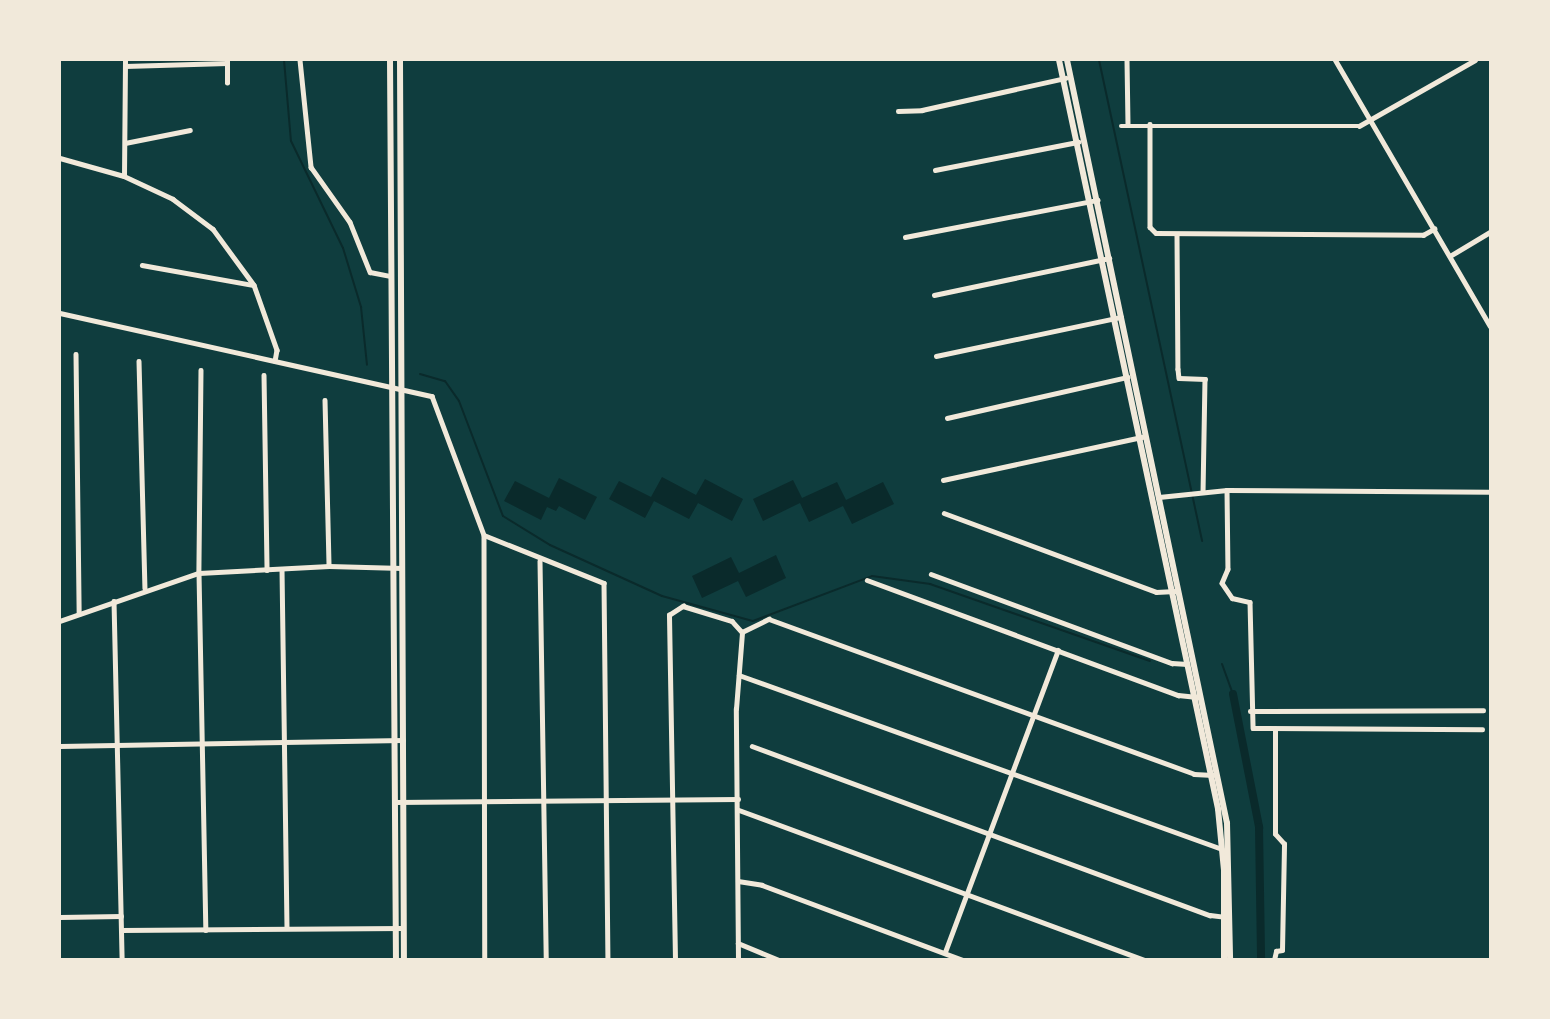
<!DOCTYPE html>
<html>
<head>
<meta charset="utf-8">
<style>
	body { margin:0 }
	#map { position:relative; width:1550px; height:1019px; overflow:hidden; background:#0f3d3e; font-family:"Work Sans",sans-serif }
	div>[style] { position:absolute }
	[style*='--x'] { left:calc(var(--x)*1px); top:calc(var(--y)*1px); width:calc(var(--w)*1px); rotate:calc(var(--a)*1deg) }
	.water>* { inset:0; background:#0a2a2b }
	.stream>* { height:2px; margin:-1px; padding:0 1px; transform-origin:1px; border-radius:1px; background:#0a2a2b }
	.canal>* { height:8px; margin:-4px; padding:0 4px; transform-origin:4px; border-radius:4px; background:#0a2a2b }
	.minor>* { height:4.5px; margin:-2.25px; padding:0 2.25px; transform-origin:2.25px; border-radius:2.25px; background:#f1e9da }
	.tertiary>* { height:5px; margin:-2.5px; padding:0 2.5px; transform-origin:2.5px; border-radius:2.5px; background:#f1e9da }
	.secondary>* { height:6px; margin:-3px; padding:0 3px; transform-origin:3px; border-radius:3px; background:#f1e9da }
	span { translate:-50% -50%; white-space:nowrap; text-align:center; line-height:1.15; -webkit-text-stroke:6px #f1e9da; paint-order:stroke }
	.frame { position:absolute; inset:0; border:61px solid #f1e9da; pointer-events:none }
</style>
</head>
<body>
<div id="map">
	<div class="water">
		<i style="clip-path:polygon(662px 477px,696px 495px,705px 479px,743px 499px,732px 521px,698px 503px,689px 519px,654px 501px,645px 518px,609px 499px,619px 481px,651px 497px)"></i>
		<i style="clip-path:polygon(559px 478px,597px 497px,585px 520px,559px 506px,556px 511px,547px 507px,541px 520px,504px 501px,515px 481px,549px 498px)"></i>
		<i style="clip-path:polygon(793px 480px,802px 498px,837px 482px,846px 500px,883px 482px,894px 504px,852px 524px,843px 506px,809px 522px,800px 503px,763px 521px,753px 499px)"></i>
		<i style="clip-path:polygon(776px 555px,786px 578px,746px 597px,738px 581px,702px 598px,692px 576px,731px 557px,739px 573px)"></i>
	</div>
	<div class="stream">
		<i style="--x:284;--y:60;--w:81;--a:85.1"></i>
		<i style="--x:291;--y:141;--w:119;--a:64.1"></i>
		<i style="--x:343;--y:248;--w:62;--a:73"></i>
		<i style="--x:361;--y:307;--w:58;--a:84.1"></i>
		<i style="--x:1099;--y:60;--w:492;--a:77.9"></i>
		<i style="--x:420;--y:374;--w:26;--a:16"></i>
		<i style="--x:445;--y:381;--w:24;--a:55"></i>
		<i style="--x:459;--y:401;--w:123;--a:69.1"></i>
		<i style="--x:503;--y:516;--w:55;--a:31.7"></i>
		<i style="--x:550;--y:545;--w:123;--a:24.5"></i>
		<i style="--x:662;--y:596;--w:94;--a:15.4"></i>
		<i style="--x:753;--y:621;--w:127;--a:-20.7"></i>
		<i style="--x:872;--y:576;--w:59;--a:7.9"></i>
		<i style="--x:930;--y:584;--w:233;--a:19.3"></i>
		<i style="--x:1222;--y:664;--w:32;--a:70"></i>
	</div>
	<div class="canal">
		<i style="--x:1233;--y:694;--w:136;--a:78.9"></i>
		<i style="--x:1259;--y:827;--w:133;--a:89.1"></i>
	</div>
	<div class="minor">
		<i style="--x:300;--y:60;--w:108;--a:84.1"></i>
		<i style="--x:311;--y:167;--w:67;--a:54.7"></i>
		<i style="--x:350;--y:222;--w:54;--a:68.2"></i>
		<i style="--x:370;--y:272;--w:21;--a:11"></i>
		<i style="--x:1127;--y:60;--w:64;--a:89.1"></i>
		<i style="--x:125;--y:66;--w:102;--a:-1.7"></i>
		<i style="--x:227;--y:83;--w:23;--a:-90"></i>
		<i style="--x:898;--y:111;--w:24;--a:-2"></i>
		<i style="--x:922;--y:110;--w:147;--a:-12.6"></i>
		<i style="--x:1150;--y:124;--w:103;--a:90"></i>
		<i style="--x:1150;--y:227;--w:8;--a:45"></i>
		<i style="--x:1156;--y:233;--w:267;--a:0.4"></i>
		<i style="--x:1423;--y:235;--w:13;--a:-29"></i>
		<i style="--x:1121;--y:126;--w:238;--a:0"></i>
		<i style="--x:1359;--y:126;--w:133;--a:-29.6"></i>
		<i style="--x:125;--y:143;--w:66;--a:-11.3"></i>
		<i style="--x:60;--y:158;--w:66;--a:15.7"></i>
		<i style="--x:124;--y:176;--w:54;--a:25.1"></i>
		<i style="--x:173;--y:199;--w:50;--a:36.9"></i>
		<i style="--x:213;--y:229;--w:69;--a:53.8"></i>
		<i style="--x:254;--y:285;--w:69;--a:70.5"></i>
		<i style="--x:277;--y:350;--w:11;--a:100"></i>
		<i style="--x:935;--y:170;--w:146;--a:-11.1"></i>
		<i style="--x:124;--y:176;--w:116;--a:-89.5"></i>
		<i style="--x:1177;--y:235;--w:134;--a:89.6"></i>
		<i style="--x:1178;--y:369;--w:9;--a:84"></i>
		<i style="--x:1179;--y:378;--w:26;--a:2"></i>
		<i style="--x:1205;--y:379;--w:111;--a:91"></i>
		<i style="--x:905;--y:237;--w:196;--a:-10.9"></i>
		<i style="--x:1450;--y:256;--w:47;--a:-31"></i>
		<i style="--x:142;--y:265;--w:113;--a:10.2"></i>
		<i style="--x:934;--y:295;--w:179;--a:-11.9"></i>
		<i style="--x:60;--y:313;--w:381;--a:12.6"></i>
		<i style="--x:432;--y:396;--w:148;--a:69.5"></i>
		<i style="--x:484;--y:535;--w:129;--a:21.8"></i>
		<i style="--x:604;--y:583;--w:377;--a:89.4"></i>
		<i style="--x:76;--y:354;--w:260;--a:89.3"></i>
		<i style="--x:936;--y:356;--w:189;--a:-11.9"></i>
		<i style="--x:139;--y:361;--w:227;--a:88.5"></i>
		<i style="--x:201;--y:370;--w:203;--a:90.6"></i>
		<i style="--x:199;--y:573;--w:357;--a:88.9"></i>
		<i style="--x:264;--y:375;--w:195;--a:89.1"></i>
		<i style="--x:325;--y:400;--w:166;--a:88.6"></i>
		<i style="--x:947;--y:418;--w:185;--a:-12.8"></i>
		<i style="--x:943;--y:480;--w:204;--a:-12.2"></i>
		<i style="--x:1227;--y:490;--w:79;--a:89.3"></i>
		<i style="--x:1228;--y:569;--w:15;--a:113"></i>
		<i style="--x:1222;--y:583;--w:18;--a:56"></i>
		<i style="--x:1232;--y:598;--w:18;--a:13"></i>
		<i style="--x:1250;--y:602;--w:126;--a:88.6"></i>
		<i style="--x:1253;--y:728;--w:229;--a:0.3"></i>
		<i style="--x:1159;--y:497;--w:68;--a:-5.9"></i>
		<i style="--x:1227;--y:490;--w:263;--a:0.4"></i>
		<i style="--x:944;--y:513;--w:226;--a:20.4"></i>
		<i style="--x:1156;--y:592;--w:19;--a:-3"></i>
		<i style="--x:484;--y:536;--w:424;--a:89.9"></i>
		<i style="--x:540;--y:561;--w:399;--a:89.1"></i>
		<i style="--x:282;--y:569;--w:359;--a:89.2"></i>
		<i style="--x:931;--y:574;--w:257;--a:20.3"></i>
		<i style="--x:1172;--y:663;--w:15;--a:4"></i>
		<i style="--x:867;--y:580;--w:332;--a:20.3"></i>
		<i style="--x:1178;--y:695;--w:19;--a:6"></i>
		<i style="--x:114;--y:601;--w:359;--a:88.7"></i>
		<i style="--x:60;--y:621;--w:147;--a:-19.1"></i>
		<i style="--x:199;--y:573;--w:130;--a:-3.1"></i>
		<i style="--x:329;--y:566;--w:73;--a:1.6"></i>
		<i style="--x:739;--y:675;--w:513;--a:19.81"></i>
		<i style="--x:1250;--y:711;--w:233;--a:-0.2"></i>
		<i style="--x:60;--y:746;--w:343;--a:-1"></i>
		<i style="--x:752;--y:746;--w:488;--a:20.3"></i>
		<i style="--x:1210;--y:915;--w:17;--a:7"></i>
		<i style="--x:395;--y:802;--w:343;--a:-0.5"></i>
		<i style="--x:739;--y:810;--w:433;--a:20.3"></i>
		<i style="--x:738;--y:881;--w:24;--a:9"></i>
		<i style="--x:762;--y:885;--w:215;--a:20.5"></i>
		<i style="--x:60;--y:917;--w:61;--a:-0.9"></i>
		<i style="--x:121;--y:930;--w:282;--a:-0.4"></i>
		<i style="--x:738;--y:943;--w:44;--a:22.5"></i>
		<i style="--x:945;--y:952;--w:322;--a:-69.5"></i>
		<i style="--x:675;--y:960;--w:345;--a:-91"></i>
		<i style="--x:669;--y:615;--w:17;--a:-33"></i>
		<i style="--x:683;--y:606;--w:51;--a:17"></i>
		<i style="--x:732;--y:621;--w:15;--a:48"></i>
		<i style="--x:738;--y:960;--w:251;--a:-90.5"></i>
		<i style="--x:736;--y:709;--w:77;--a:-85.5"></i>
		<i style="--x:742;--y:632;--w:30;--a:-26"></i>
		<i style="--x:769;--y:619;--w:452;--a:20"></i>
		<i style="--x:1194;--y:774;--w:19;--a:3"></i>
		<i style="--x:1274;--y:960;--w:9;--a:-77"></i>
		<i style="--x:1276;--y:951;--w:6;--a:-9"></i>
		<i style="--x:1282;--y:950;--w:106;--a:-88.9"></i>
		<i style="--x:1284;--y:844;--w:13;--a:-132"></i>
		<i style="--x:1275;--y:834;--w:105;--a:-90"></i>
	</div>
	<div class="tertiary">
		<i style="--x:1335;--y:60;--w:308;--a:59.8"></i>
	</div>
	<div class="secondary">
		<i style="--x:390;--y:60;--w:900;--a:89.62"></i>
		<i style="--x:400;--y:60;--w:900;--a:89.75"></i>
		<i style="--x:1059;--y:60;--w:766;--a:78.01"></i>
		<i style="--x:1218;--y:809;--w:61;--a:84.4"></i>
		<i style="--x:1224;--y:870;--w:90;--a:90"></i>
		<i style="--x:1067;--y:60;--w:780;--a:78.16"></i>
		<i style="--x:1227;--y:823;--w:137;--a:88.7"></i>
	</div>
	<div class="frame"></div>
</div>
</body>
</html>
